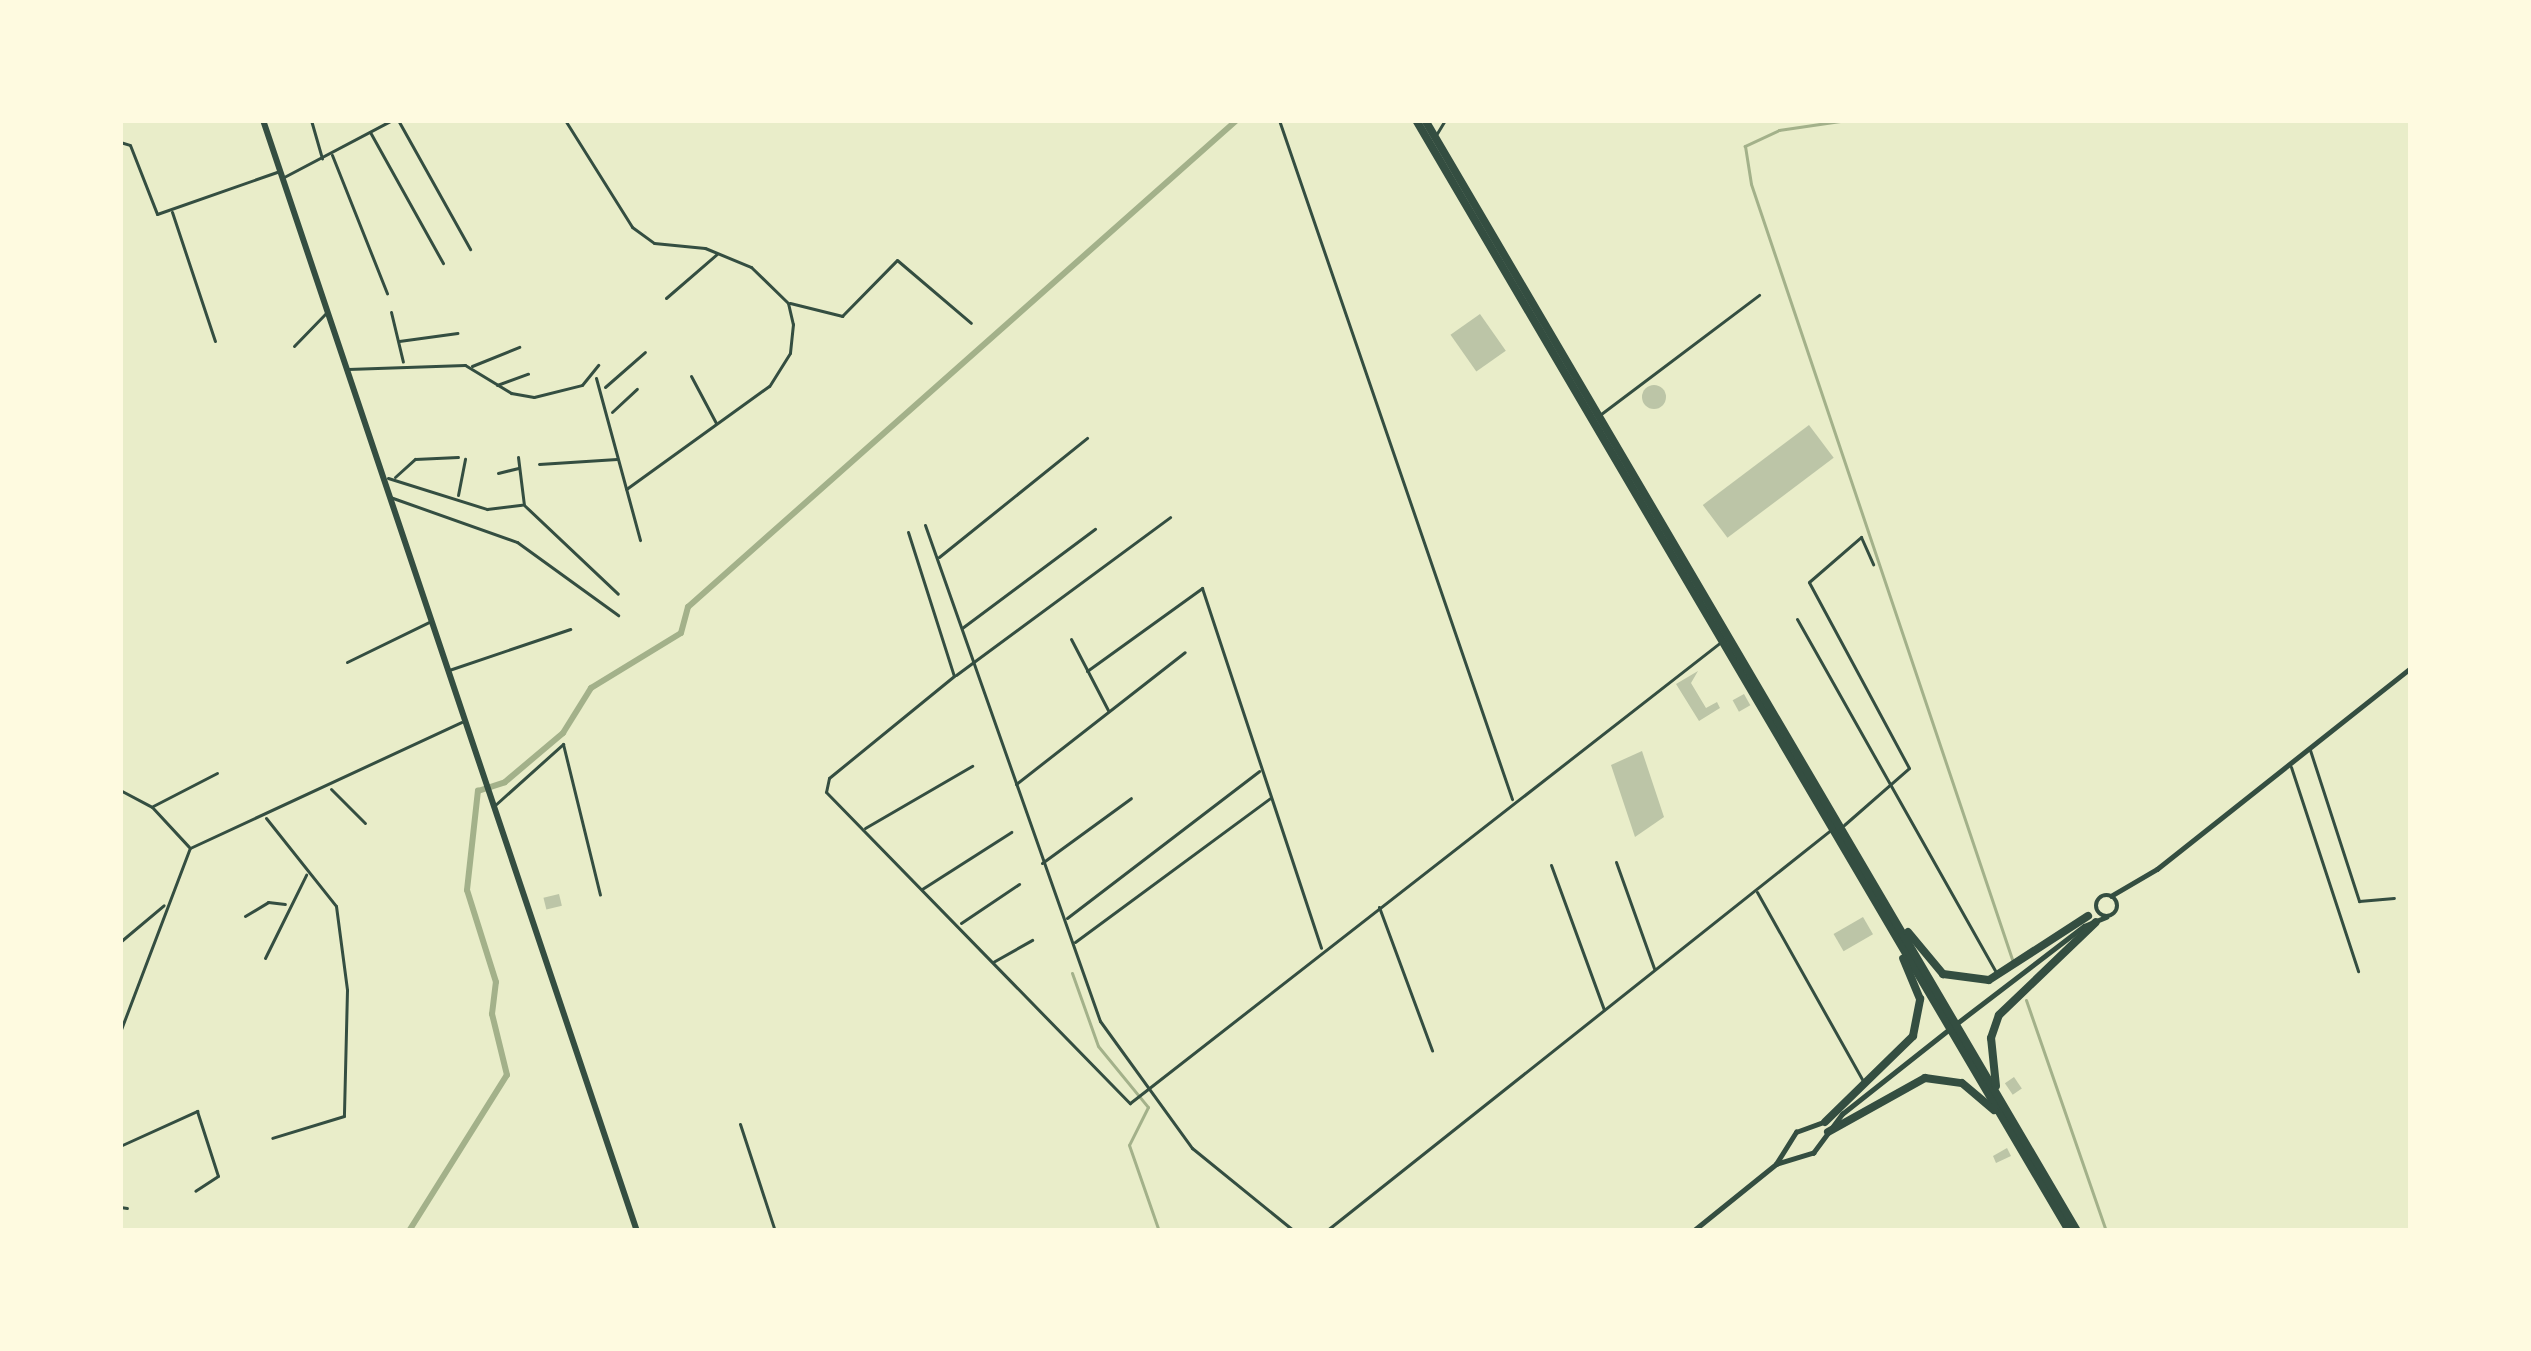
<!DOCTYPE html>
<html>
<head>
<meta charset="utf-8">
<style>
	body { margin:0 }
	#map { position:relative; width:2531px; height:1351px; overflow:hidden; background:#e9edc9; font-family:Montserrat,sans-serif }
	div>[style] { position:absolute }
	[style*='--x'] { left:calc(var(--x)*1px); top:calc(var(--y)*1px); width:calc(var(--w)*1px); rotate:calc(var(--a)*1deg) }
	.stream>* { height:3px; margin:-1.5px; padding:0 1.5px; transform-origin:1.5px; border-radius:1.5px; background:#a3b18a }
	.canal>* { height:6px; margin:-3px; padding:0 3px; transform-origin:3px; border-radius:3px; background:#a3b18a }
	.building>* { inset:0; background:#bcc5a7; transform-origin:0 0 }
	.round { border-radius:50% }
	.minor>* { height:3px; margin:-1.5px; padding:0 1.5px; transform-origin:1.5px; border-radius:1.5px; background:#344e41 }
	.tertiary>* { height:4.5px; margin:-2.25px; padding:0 2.25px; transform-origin:2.25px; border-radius:2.25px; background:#344e41 }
	.tertiary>.ring { margin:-2.25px; padding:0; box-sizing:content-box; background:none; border:4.5px solid #344e41; border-radius:50% }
	.secondary>* { height:6px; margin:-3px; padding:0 3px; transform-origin:3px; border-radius:3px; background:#344e41 }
	.trunk>* { height:8px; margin:-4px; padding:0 4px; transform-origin:4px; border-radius:4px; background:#344e41 }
	span { translate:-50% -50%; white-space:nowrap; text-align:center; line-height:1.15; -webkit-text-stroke:12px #fefae0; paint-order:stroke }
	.frame { position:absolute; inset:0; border:123px solid #fefae0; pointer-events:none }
</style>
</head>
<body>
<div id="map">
	<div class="stream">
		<i style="--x:1847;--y:120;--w:69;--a:171.6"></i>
		<i style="--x:1779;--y:130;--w:38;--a:155"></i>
		<i style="--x:1745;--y:146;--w:38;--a:81"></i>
		<i style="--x:1751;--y:184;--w:818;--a:71.39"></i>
		<i style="--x:1072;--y:973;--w:77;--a:70.4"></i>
		<i style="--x:1098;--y:1046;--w:79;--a:50.7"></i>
		<i style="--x:1148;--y:1107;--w:42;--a:116.6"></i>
		<i style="--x:1129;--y:1145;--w:91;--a:70.8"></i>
		<i style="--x:2026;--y:1000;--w:244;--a:70.9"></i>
	</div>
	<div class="canal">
		<i style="--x:409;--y:1231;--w:184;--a:-57.9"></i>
		<i style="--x:507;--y:1075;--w:63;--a:-103.8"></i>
		<i style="--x:492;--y:1014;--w:32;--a:-83"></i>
		<i style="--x:496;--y:982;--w:96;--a:-107.5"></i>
		<i style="--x:467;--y:890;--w:100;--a:-83.7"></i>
		<i style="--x:478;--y:791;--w:28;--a:-18"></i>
		<i style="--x:505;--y:782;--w:76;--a:-40.2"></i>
		<i style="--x:563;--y:733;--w:53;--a:-58.1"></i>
		<i style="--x:591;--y:688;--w:105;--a:-31.4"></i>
		<i style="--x:681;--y:633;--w:27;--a:-75"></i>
		<i style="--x:688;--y:607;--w:734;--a:-41.58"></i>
	</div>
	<div class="building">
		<i style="left:1480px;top:314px;width:45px;height:36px;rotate:55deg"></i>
		<i class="round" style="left:1642px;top:385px;width:24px;height:24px"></i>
		<i style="left:1809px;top:425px;width:41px;height:133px;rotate:53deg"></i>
		<i style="clip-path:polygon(1698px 671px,1691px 683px,1706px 708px,1717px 702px,1720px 708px,1699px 721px,1676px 684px)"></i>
		<i style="left:1744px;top:694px;width:13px;height:13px;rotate:61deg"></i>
		<i style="clip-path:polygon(1642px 751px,1664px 817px,1635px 837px,1611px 765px)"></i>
		<i style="left:559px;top:894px;width:12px;height:16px;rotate:76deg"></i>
		<i style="left:1863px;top:917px;width:20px;height:34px;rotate:60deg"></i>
		<i style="left:2014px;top:1077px;width:14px;height:11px;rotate:56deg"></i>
		<i style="clip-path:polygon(2007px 1148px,2011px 1156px,1996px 1163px,1993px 1156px)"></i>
	</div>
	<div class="minor">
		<i style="--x:311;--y:120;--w:40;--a:74"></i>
		<i style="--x:398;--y:120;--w:148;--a:60.8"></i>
		<i style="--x:515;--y:120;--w:1;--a:0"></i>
		<i style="--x:565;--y:120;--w:126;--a:57.9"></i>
		<i style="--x:632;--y:227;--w:27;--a:36"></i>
		<i style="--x:654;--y:243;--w:51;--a:5.6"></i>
		<i style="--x:705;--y:248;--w:50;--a:22.4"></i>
		<i style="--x:751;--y:267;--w:52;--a:44.2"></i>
		<i style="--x:788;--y:303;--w:22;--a:77"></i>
		<i style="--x:793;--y:324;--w:29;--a:96"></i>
		<i style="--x:790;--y:353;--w:39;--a:122"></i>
		<i style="--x:769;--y:386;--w:176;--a:144.2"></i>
		<i style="--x:1279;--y:120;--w:718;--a:71.06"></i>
		<i style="--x:1640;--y:120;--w:73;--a:0"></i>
		<i style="--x:370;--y:132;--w:150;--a:60.9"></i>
		<i style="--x:1436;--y:135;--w:17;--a:-59"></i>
		<i style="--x:120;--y:142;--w:10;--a:17"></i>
		<i style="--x:130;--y:145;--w:74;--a:68.6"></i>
		<i style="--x:157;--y:214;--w:127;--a:-19.3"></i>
		<i style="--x:332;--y:155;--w:149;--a:68.3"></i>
		<i style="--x:284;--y:177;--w:122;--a:-27.8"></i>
		<i style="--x:172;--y:212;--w:136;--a:71.6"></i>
		<i style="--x:666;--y:298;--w:67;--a:-40.8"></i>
		<i style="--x:790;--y:303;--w:54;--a:14"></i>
		<i style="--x:842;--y:316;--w:78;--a:-45.5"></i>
		<i style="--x:897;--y:260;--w:97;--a:40.4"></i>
		<i style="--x:391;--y:312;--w:51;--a:76.5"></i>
		<i style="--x:399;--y:341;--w:59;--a:-7.9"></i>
		<i style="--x:294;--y:346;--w:46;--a:-45.9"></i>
		<i style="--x:472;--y:366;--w:51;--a:-22"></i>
		<i style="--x:348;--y:369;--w:117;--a:-2"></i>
		<i style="--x:465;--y:365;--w:54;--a:31.3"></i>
		<i style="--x:511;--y:393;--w:23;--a:10"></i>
		<i style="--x:534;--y:397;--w:49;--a:-14"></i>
		<i style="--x:582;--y:385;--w:26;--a:-51"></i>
		<i style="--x:691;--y:376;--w:53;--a:62"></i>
		<i style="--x:596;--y:378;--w:168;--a:74.8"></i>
		<i style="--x:497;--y:385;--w:33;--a:-20"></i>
		<i style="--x:605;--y:387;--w:53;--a:-41.2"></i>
		<i style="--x:612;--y:412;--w:34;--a:-43"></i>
		<i style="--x:1601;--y:414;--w:198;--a:-37"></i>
		<i style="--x:518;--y:457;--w:48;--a:82.9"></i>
		<i style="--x:524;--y:505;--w:129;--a:43.4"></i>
		<i style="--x:539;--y:464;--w:78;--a:-3.7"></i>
		<i style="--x:498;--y:473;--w:21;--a:-14"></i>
		<i style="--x:395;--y:477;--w:27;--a:-42"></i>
		<i style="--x:415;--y:459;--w:43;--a:-2.7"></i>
		<i style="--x:388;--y:478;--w:104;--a:17.4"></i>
		<i style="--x:487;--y:509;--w:35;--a:-7"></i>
		<i style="--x:458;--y:495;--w:37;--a:-79"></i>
		<i style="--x:390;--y:497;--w:135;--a:19.5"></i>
		<i style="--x:517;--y:542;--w:125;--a:35.9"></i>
		<i style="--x:925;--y:525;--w:526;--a:70.57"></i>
		<i style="--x:1100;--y:1021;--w:157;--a:54.1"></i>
		<i style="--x:1192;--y:1148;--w:132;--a:39.1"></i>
		<i style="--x:908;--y:532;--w:151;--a:72.3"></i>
		<i style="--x:954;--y:676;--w:161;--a:140.8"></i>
		<i style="--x:829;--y:778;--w:14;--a:102"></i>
		<i style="--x:826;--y:792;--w:435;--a:45.7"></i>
		<i style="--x:1130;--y:1103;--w:750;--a:-37.96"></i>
		<i style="--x:939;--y:557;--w:190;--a:-38.8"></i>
		<i style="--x:1797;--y:619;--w:404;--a:60.6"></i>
		<i style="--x:962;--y:628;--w:166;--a:-36.7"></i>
		<i style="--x:1071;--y:639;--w:80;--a:62.5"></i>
		<i style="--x:347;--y:662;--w:91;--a:-26"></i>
		<i style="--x:449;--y:670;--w:128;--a:-18.7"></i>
		<i style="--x:1087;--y:671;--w:142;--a:-35.8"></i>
		<i style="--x:1202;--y:588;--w:379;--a:71.7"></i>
		<i style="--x:956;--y:675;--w:266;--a:-36.4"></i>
		<i style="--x:2310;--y:750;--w:159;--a:72"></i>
		<i style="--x:2359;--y:901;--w:35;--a:-5"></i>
		<i style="--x:2291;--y:767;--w:215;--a:71.8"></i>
		<i style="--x:1016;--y:784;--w:214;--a:-38"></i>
		<i style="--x:331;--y:789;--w:48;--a:45"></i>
		<i style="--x:120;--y:790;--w:36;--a:28"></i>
		<i style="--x:152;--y:807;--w:54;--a:47.2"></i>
		<i style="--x:153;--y:806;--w:72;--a:-27.3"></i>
		<i style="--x:494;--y:806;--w:93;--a:-41.9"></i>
		<i style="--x:563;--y:744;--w:155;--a:76.2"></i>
		<i style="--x:266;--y:818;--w:112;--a:51.5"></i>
		<i style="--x:336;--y:906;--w:85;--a:82.5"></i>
		<i style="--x:347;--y:990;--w:126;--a:91.4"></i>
		<i style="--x:344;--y:1116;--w:75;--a:163"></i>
		<i style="--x:1844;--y:825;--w:86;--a:-41.2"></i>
		<i style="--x:1909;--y:768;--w:211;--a:-118.3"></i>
		<i style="--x:1809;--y:582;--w:69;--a:-40.9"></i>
		<i style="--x:1861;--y:537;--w:30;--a:66"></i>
		<i style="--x:865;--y:828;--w:124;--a:-30.1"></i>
		<i style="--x:1616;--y:862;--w:113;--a:70.3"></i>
		<i style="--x:1042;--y:863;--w:110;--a:-36.1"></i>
		<i style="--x:1551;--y:865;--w:154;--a:69.9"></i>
		<i style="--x:922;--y:889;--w:106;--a:-32.6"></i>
		<i style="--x:1757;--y:892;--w:219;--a:60.7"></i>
		<i style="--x:1379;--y:907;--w:153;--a:69.7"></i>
		<i style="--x:245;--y:916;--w:27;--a:-31"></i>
		<i style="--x:268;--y:902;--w:17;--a:7"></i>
		<i style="--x:1067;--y:918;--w:242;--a:-37.4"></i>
		<i style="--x:961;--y:923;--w:70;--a:-33.9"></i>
		<i style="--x:120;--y:942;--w:57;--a:-40.1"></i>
		<i style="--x:1075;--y:942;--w:242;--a:-36.4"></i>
		<i style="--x:265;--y:958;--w:93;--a:-63.7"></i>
		<i style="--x:993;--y:962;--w:45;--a:-29.4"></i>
		<i style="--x:120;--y:1032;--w:197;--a:-69.2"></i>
		<i style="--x:190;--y:848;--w:299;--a:-24.9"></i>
		<i style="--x:740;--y:1124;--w:113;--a:71.9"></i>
		<i style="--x:120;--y:1146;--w:85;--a:-24.4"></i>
		<i style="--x:197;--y:1111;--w:68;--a:72.1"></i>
		<i style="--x:218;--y:1176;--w:27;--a:147"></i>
		<i style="--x:120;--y:1207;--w:7;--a:8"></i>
		<i style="--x:1326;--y:1231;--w:646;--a:-38.47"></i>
	</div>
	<div class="tertiary">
		<i class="ring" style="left:2096px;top:895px;width:17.5px;height:17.5px"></i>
		<i style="--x:2111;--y:896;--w:53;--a:-30.4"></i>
		<i style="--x:2157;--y:869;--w:324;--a:-38.4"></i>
		<i style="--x:1956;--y:1024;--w:161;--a:-37.4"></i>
		<i style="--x:2084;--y:926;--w:24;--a:-22"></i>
		<i style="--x:1776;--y:1164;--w:39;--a:-17"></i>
		<i style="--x:1813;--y:1153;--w:49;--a:-53.4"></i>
		<i style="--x:1842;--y:1114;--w:134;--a:-38.3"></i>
		<i style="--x:1693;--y:1231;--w:107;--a:-38.9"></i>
		<i style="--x:1776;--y:1164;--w:38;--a:-58"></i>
		<i style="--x:1796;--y:1132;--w:32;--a:-20"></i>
	</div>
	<div class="secondary">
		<i style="--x:263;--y:120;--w:1172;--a:71.4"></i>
	</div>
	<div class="trunk">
		<i style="--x:1416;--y:120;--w:1289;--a:59.55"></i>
		<i style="--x:1425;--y:120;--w:1288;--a:59.59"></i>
		<i style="--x:1908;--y:932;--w:55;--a:50.2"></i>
		<i style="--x:1943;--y:974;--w:46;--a:7.4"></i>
		<i style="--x:1989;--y:980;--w:118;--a:-32.9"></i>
		<i style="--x:1996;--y:1086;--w:48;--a:-95.9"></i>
		<i style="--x:1991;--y:1038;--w:24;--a:-71"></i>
		<i style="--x:1999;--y:1015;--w:134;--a:-43.8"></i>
		<i style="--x:1825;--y:1122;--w:123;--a:-44.3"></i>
		<i style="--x:1913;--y:1036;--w:38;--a:-79"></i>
		<i style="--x:1920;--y:999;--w:44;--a:-112.5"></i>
		<i style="--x:1828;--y:1132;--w:111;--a:-29.1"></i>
		<i style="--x:1925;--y:1078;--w:37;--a:8"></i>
		<i style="--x:1962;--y:1083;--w:42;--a:40.2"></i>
	</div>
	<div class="frame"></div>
</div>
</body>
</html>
